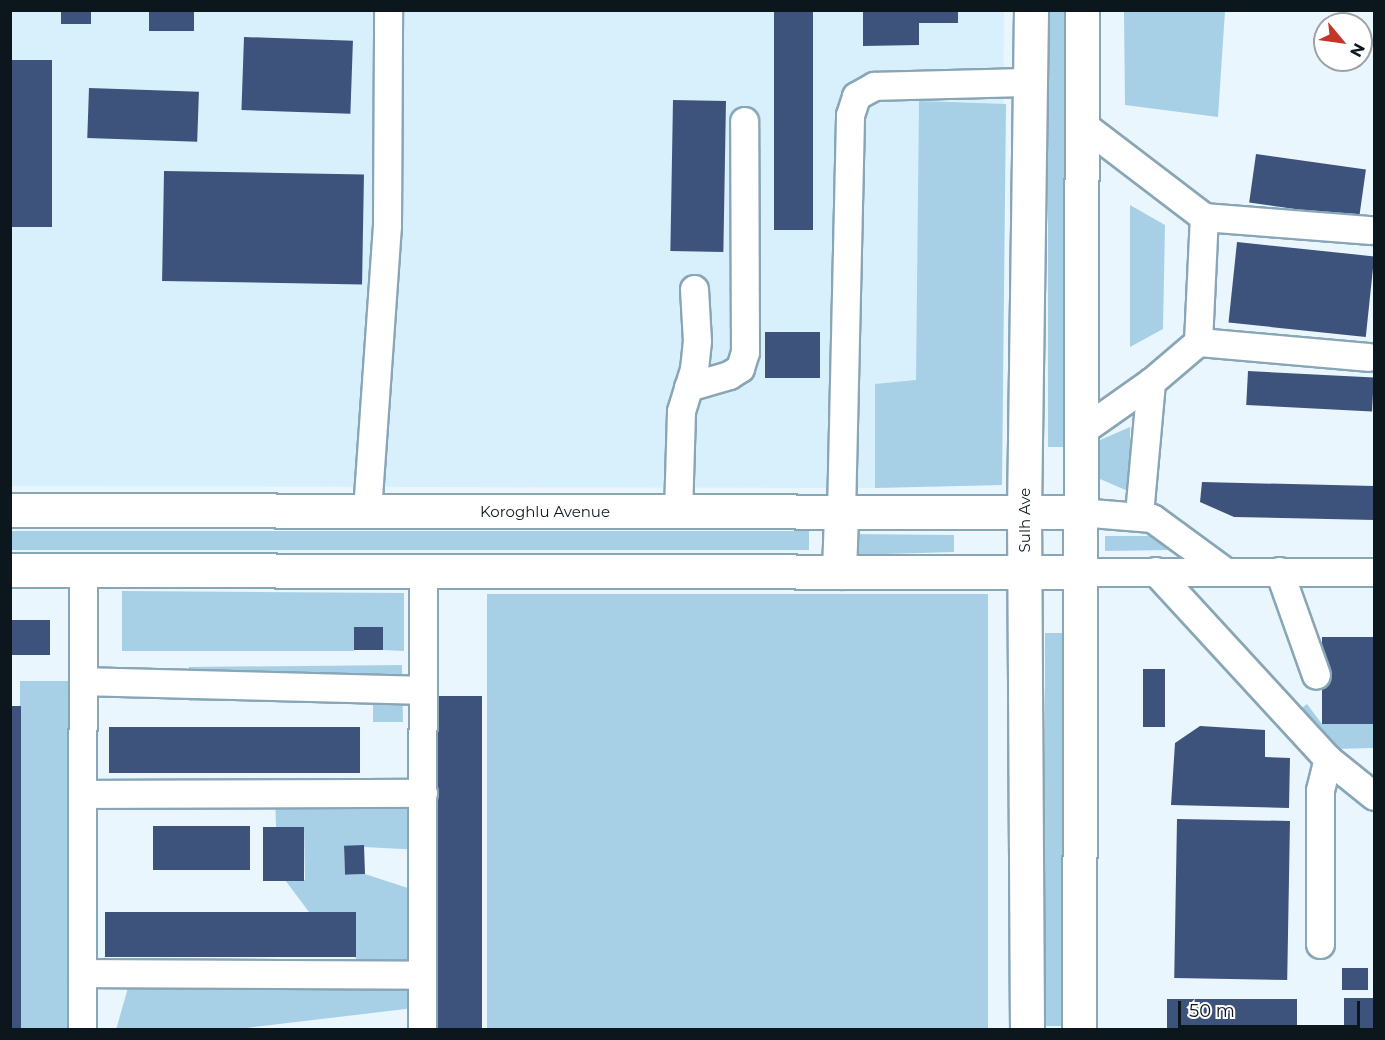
<!DOCTYPE html>
<html>
<head>
<meta charset="utf-8">
<style>
	body { margin:0 }
	#map { position:relative; width:1385px; height:1040px; overflow:hidden; background:#eaf6fd; font-family:Montserrat,sans-serif }
	div>[style] { position:absolute }
	[style*='--x'] { left:calc(var(--x)*1px); top:calc(var(--y)*1px); width:calc(var(--w)*1px); rotate:calc(var(--a)*1deg) }
	.built>* { inset:0; background:#d8f0fc }
	.green>* { inset:0; background:#a7d0e6; transform-origin:0 0 }
	.building>* { inset:0; background:#3e537c; transform-origin:0 0 }
	.roads { filter:drop-shadow(2px 0 #89a6b6) drop-shadow(-2px 0 #89a6b6) drop-shadow(0 2px #89a6b6) drop-shadow(0 -2px #89a6b6) }
	.minor>* { height:27px; margin:-13.5px; padding:0 13.5px; transform-origin:13.5px; border-radius:13.5px; background:#fff }
	.major>* { height:33px; margin:-16.5px; padding:0 16.5px; transform-origin:16.5px; border-radius:16.5px; background:#fff }
	.highway>* { height:33px; margin:-16.5px; padding:0 16.5px; transform-origin:16.5px; border-radius:16.5px; background:#fff }
	span { translate:-50% -50%; white-space:nowrap; text-align:center; line-height:1.15; -webkit-text-stroke:6px #fff; paint-order:stroke }
	.street-label { font-size:15px; color:#0c171d }
	.frame { position:absolute; inset:0; border:12px solid #0c171d; pointer-events:none }
	.north { position:absolute; left:1313px; top:12px; width:60px; height:60px; box-sizing:border-box; background:#fff; border:2px solid #9ea2a5; border-radius:50%; rotate:119deg; font-size:16px; font-weight:700; line-height:24px; text-align:center; color:#0c171d }
	.north::after { content:''; display:block; margin:auto; width:21px; height:27px; background:#c23529; clip-path:polygon(50% 0,100% 100%,50% 72%,0 100%) }
	.scale { position:absolute; left:1178px; top:1001px; width:182px; height:27px; box-sizing:border-box; border:3px solid #0c171d; border-top:0; padding-left:8px; font-size:18px; line-height:21px; white-space:nowrap; color:#0c171d; -webkit-text-stroke:4px #fff; paint-order:stroke }
</style>
</head>
<body>
<div id="map">
	<div class="built">
		<i style="clip-path:polygon(11px 11px,1004px 11px,1002px 485px,875px 488px,11px 486px)"></i>
	</div>
	<div class="green">
		<i style="left:1064px;top:10px;width:437px;height:16px;rotate:90deg"></i>
		<i style="clip-path:polygon(1124px 11px,1225px 11px,1218px 117px,1125px 105px)"></i>
		<i style="clip-path:polygon(919px 101px,1006px 104px,1002px 485px,875px 488px,875px 384px,916px 380px)"></i>
		<i style="clip-path:polygon(1130px 205px,1165px 225px,1163px 329px,1130px 347px)"></i>
		<i style="clip-path:polygon(1130px 427px,1130px 492px,1100px 479px,1100px 440px)"></i>
		<i style="left:11px;top:531px;width:798px;height:19px"></i>
		<i style="clip-path:polygon(851px 534px,954px 535px,954px 552px,850px 555px)"></i>
		<i style="clip-path:polygon(1105px 536px,1149px 536px,1169px 550px,1105px 551px)"></i>
		<i style="clip-path:polygon(122px 591px,404px 593px,404px 651px,383px 650px,382px 627px,354px 628px,354px 651px,122px 651px)"></i>
		<i style="left:487px;top:594px;width:501px;height:435px"></i>
		<i style="left:1045px;top:633px;width:19px;height:393px"></i>
		<i style="clip-path:polygon(402px 665px,403px 722px,373px 722px,373px 700px,189px 701px,189px 667px)"></i>
		<i style="left:83px;top:681px;width:348px;height:63px;rotate:90deg"></i>
		<i style="clip-path:polygon(1307px 704px,1322px 724px,1374px 723px,1374px 748px,1333px 749px,1298px 711px)"></i>
		<i style="clip-path:polygon(423px 793px,422px 850px,344px 846px,345px 875px,365px 874px,423px 893px,422px 1007px,238px 1029px,116px 1030px,129px 984px,357px 977px,356px 958px,309px 912px,285px 880px,305px 880px,304px 827px,276px 827px,275px 794px)"></i>
	</div>
	<div class="building">
		<i style="left:61px;top:10px;width:30px;height:14px"></i>
		<i style="left:149px;top:10px;width:45px;height:21px"></i>
		<i style="left:774px;top:10px;width:39px;height:220px"></i>
		<i style="clip-path:polygon(863px 10px,958px 10px,958px 23px,919px 23px,919px 45px,863px 46px)"></i>
		<i style="left:244px;top:37px;width:109px;height:73px;rotate:2deg"></i>
		<i style="left:10px;top:60px;width:42px;height:167px"></i>
		<i style="left:89px;top:88px;width:110px;height:50px;rotate:2deg"></i>
		<i style="left:673px;top:100px;width:53px;height:151px;rotate:1deg"></i>
		<i style="left:1256px;top:154px;width:111px;height:49px;rotate:8deg"></i>
		<i style="left:164px;top:171px;width:200px;height:110px;rotate:1deg"></i>
		<i style="left:1237px;top:242px;width:138px;height:81px;rotate:6deg"></i>
		<i style="left:765px;top:332px;width:55px;height:46px"></i>
		<i style="left:1248px;top:371px;width:126px;height:34px;rotate:3deg"></i>
		<i style="clip-path:polygon(1202px 482px,1374px 486px,1374px 520px,1234px 517px,1200px 502px)"></i>
		<i style="left:10px;top:620px;width:40px;height:35px"></i>
		<i style="left:383px;top:627px;width:23px;height:29px;rotate:90deg"></i>
		<i style="left:1322px;top:637px;width:52px;height:87px"></i>
		<i style="left:1143px;top:669px;width:22px;height:58px"></i>
		<i style="left:438px;top:696px;width:44px;height:334px"></i>
		<i style="left:10px;top:706px;width:11px;height:324px"></i>
		<i style="clip-path:polygon(1200px 726px,1265px 730px,1265px 757px,1290px 758px,1289px 808px,1171px 805px,1175px 743px)"></i>
		<i style="left:109px;top:727px;width:251px;height:46px"></i>
		<i style="left:1177px;top:819px;width:113px;height:159px;rotate:1deg"></i>
		<i style="left:250px;top:826px;width:44px;height:97px;rotate:90deg"></i>
		<i style="left:263px;top:827px;width:41px;height:54px"></i>
		<i style="left:364px;top:845px;width:29px;height:20px;rotate:88deg"></i>
		<i style="left:105px;top:912px;width:251px;height:45px"></i>
		<i style="left:1342px;top:968px;width:26px;height:22px"></i>
		<i style="left:1374px;top:998px;width:32px;height:30px;rotate:90deg"></i>
		<i style="left:1297px;top:999px;width:31px;height:130px;rotate:90deg"></i>
	</div>
	<div class="roads">
		<div class="minor">
			<i style="--x:1204;--y:217;--w:167;--a:4.5"></i>
			<i style="--x:1198;--y:342;--w:171;--a:5"></i>
			<i style="--x:688;--y:387;--w:43;--a:-16.3"></i>
			<i style="--x:729;--y:375;--w:13;--a:-32"></i>
			<i style="--x:740;--y:368;--w:17;--a:-73"></i>
			<i style="--x:745;--y:352;--w:231;--a:-90.2"></i>
			<i style="--x:1080;--y:432;--w:87;--a:-35.2"></i>
			<i style="--x:1151;--y:382;--w:62;--a:-40.4"></i>
			<i style="--x:1198;--y:342;--w:125;--a:-87.3"></i>
			<i style="--x:1204;--y:217;--w:153;--a:-142.7"></i>
			<i style="--x:367;--y:511;--w:286;--a:-86"></i>
			<i style="--x:387;--y:226;--w:216;--a:-89.7"></i>
			<i style="--x:1079;--y:512;--w:73;--a:4.7"></i>
			<i style="--x:1152;--y:518;--w:88;--a:36.2"></i>
			<i style="--x:678;--y:513;--w:102;--a:-88.3"></i>
			<i style="--x:681;--y:411;--w:44;--a:-72.8"></i>
			<i style="--x:694;--y:369;--w:28;--a:-84"></i>
			<i style="--x:697;--y:341;--w:52;--a:-93.3"></i>
			<i style="--x:841;--y:514;--w:399;--a:-88.7"></i>
			<i style="--x:850;--y:115;--w:20;--a:-72"></i>
			<i style="--x:856;--y:96;--w:21;--a:-29"></i>
			<i style="--x:874;--y:86;--w:157;--a:-1.5"></i>
			<i style="--x:1139;--y:514;--w:133;--a:-84.8"></i>
			<i style="--x:1155;--y:571;--w:255;--a:47.4"></i>
			<i style="--x:1328;--y:759;--w:59;--a:38.8"></i>
			<i style="--x:1279;--y:571;--w:110;--a:70.4"></i>
			<i style="--x:1079;--y:572;--w:295;--a:0"></i>
			<i style="--x:83;--y:681;--w:340;--a:1.5"></i>
			<i style="--x:83;--y:794;--w:340;--a:-0.2"></i>
			<i style="--x:1320;--y:944;--w:154;--a:-90"></i>
			<i style="--x:1320;--y:790;--w:32;--a:-76"></i>
			<i style="--x:82;--y:973;--w:340;--a:0.3"></i>
			<i style="--x:82;--y:1030;--w:460;--a:-89.9"></i>
			<i style="--x:422;--y:1030;--w:458;--a:-89.9"></i>
		</div>
		<div class="major">
			<i style="--x:10;--y:510;--w:1069;--a:0.11"></i>
			<i style="--x:10;--y:570;--w:1069;--a:0.11"></i>
			<i style="--x:839;--y:572;--w:58;--a:-88"></i>
		</div>
		<div class="highway">
			<i style="--x:1027;--y:1030;--w:518;--a:-90.33"></i>
			<i style="--x:1024;--y:512;--w:502;--a:-89.2"></i>
			<i style="--x:1079;--y:1030;--w:1020;--a:-89.83"></i>
		</div>
	</div>
	<div class="street-label">
		<span style="left:545px;top:512px">Koroghlu Avenue</span>
		<span style="left:1025px;top:520px;rotate:-90deg">Sulh Ave</span>
	</div>
	<div class="frame"></div>
	<div class="north">N</div>
	<div class="scale">50 m</div>
</div>
</body>
</html>
